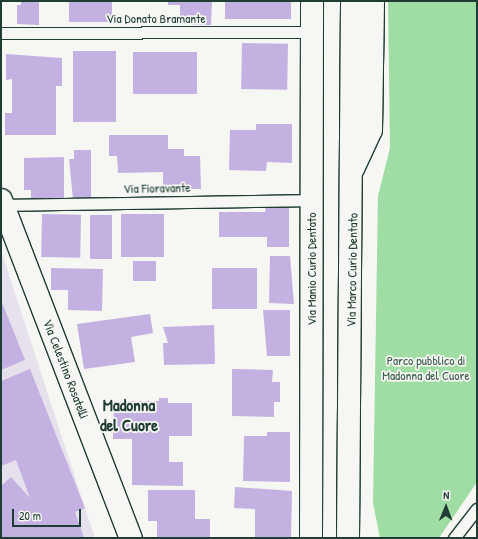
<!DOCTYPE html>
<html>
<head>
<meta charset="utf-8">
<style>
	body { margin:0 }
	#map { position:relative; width:478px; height:539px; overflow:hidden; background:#f6f6f2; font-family:"Patrick Hand",sans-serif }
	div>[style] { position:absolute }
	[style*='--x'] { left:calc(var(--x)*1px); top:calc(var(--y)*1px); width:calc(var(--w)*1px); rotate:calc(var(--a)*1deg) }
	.built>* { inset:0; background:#e7e1ed }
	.green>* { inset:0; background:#9fdda5 }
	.building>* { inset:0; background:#c3b1e1; transform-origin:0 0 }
	.roads { filter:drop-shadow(1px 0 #1f3d34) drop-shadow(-1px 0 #1f3d34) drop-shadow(0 1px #1f3d34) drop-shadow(0 -1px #1f3d34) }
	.service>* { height:11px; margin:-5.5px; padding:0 5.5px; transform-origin:5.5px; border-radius:5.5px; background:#f6f6f2 }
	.minor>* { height:22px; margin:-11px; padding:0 11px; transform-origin:11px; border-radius:11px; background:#f6f6f2 }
	.secondary>* { height:22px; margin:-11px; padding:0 11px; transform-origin:11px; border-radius:11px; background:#f6f6f2 }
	span { translate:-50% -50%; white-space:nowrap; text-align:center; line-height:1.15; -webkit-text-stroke:3.5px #f6f6f2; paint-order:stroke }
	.street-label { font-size:13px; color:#1f3d34 }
	.park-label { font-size:13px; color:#395d4b }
	.district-label { font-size:17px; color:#1f3d34; font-weight:700 }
	.frame { position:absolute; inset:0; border:2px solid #1f3d34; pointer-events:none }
	.north { position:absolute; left:426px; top:487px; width:40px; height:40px; -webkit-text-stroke:3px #f6f6f2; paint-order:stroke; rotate:1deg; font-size:11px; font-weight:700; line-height:16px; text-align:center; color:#1f3d34 }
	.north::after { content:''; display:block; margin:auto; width:14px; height:18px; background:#1f3d34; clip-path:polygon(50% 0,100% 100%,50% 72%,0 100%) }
	.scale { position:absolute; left:12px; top:509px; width:69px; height:18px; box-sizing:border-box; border:2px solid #1f3d34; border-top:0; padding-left:5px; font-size:12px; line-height:14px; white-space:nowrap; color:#1f3d34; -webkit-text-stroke:3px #f6f6f2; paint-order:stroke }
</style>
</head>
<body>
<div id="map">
	<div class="built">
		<i style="clip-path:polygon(1px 250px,85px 508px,95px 538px,1px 538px)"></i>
	</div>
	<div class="green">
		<i style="clip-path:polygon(388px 1px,477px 1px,477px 482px,439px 538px,380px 538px,373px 503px,378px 196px,390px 148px)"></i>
	</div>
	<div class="building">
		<i style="clip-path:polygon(21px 1px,39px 1px,39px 25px,17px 24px,17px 5px,21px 5px)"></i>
		<i style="left:69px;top:1px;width:43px;height:21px"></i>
		<i style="clip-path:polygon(168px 1px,212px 1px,211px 25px,180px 24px,180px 5px,168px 5px)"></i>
		<i style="left:225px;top:1px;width:66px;height:18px"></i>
		<i style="left:242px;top:43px;width:46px;height:46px;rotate:1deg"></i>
		<i style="left:73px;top:51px;width:43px;height:71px"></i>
		<i style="left:133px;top:52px;width:64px;height:42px"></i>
		<i style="clip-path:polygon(6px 54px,62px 58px,62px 86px,56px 86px,56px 135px,5px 135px,5px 113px,12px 113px,12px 79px,6px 80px)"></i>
		<i style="clip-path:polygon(256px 124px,292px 124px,292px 163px,267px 162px,266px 171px,229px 170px,230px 130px,256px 130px)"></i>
		<i style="clip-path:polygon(109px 135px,168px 135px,168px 149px,184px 149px,184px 156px,200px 156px,201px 189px,163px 189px,163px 172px,118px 173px,117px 156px,109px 156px)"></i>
		<i style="clip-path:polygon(74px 150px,91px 150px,91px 199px,73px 199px,69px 159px,74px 159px)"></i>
		<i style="clip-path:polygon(64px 157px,64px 204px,31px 204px,31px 190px,24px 190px,24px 158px)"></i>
		<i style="clip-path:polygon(266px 205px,289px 205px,289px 247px,267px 247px,267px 237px,219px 237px,219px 212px,265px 212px)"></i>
		<i style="left:42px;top:214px;width:39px;height:43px;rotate:1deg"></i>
		<i style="left:121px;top:214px;width:43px;height:43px"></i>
		<i style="left:90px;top:215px;width:22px;height:44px"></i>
		<i style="clip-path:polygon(270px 256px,290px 256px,294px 304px,269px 303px)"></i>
		<i style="left:133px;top:261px;width:23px;height:20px"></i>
		<i style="clip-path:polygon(51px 268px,103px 269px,102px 311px,68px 310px,68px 290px,51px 290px)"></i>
		<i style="left:212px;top:268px;width:45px;height:41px"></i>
		<i style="clip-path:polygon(1px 300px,25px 360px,1px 370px)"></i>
		<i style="clip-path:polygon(263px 310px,290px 310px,290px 356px,267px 356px)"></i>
		<i style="clip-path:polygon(150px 314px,153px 333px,131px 337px,135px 362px,84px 369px,77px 324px)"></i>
		<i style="clip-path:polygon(214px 325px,215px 364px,164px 365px,163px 343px,168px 343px,163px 327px)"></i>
		<i style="clip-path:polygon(30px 369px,85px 508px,75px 512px,84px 538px,1px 538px,1px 486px,11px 477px,30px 498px,16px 460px,1px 466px,1px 381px)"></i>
		<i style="clip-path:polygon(232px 369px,273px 370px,272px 382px,280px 382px,280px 402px,274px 402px,274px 417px,232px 416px)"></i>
		<i style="clip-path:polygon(159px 398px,168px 398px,168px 403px,192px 403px,192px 436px,169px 436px,169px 462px,183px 462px,183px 486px,132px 485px,132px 439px,113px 439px,114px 401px,159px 401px)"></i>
		<i style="clip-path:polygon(267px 432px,290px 432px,290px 482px,243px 481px,244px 436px,267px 436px)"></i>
		<i style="clip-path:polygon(235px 487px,292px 491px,291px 538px,255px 538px,255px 509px,234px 508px)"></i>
		<i style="clip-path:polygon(148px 490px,195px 490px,195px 519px,210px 519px,210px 538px,157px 538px,157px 521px,148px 521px)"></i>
	</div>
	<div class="roads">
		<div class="service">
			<i style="--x:1;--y:33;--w:310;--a:-0.2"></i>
			<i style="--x:3;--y:205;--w:309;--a:-0.9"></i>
			<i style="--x:454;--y:538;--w:37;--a:-52"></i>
		</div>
		<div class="minor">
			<i style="--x:353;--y:169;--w:43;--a:-65.2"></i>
			<i style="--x:371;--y:130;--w:129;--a:-89.1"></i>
			<i style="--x:1;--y:200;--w:362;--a:69"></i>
		</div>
		<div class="secondary">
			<i style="--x:311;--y:538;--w:537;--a:-89.89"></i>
			<i style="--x:348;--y:538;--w:537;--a:-89.57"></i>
		</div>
	</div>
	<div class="street-label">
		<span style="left:156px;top:18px">Via Donato Bramante</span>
		<span style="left:157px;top:188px;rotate:-1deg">Via Fioravante</span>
		<span style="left:311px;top:269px;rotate:-90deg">Via Manio Curio Dentato</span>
		<span style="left:352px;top:270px;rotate:-89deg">Via Marco Curio Dentato</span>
		<span style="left:66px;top:369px;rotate:69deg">Via Celestino Rosatelli</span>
	</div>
	<div class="park-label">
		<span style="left:426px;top:368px">Parco pubblico di<br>Madonna del Cuore</span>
	</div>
	<div class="district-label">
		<span style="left:129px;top:415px">Madonna<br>del Cuore</span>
	</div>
	<div class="frame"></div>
	<div class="north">N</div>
	<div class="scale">20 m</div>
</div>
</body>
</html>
